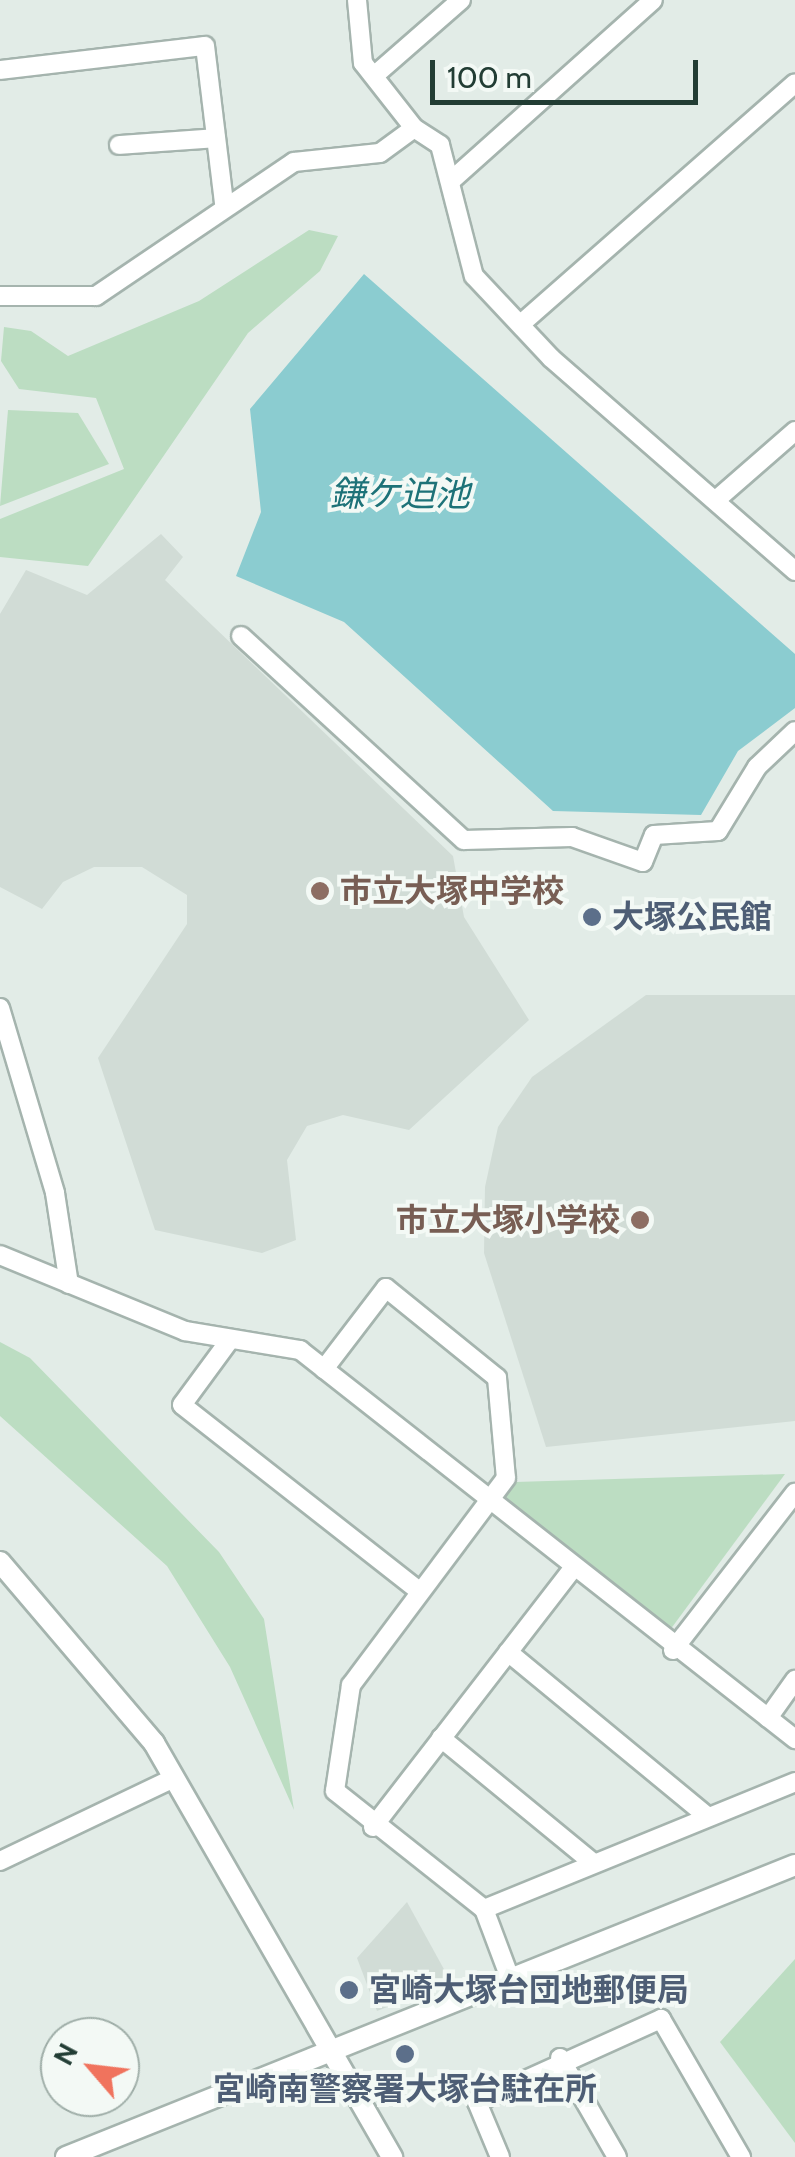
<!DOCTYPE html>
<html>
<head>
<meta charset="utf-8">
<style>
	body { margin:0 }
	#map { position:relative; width:795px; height:2157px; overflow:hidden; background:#e2ece7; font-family:Cabin,"Noto Sans JP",sans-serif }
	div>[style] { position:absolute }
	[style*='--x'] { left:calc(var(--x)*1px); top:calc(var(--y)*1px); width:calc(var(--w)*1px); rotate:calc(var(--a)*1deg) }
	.built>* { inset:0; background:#d1dcd6 }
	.green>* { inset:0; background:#bcddc2 }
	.water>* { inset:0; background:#8bccd0 }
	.roads { filter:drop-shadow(2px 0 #a5b4ae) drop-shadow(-2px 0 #a5b4ae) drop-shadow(0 2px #a5b4ae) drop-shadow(0 -2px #a5b4ae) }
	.minor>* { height:18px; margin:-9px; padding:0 9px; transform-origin:9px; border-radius:9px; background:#fff }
	.tertiary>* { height:20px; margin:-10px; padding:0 10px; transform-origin:10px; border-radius:10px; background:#fff }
	.dots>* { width:28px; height:28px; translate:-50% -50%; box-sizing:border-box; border:5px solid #f3f9f5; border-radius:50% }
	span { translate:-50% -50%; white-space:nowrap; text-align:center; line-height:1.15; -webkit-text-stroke:8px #f3f9f5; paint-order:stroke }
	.education-label { font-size:32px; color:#785e54; font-weight:700 }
	.left { translate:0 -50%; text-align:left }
	.right { translate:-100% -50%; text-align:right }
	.service-label { font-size:32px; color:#4e5e75; font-weight:700 }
	.water-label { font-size:35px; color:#1d7278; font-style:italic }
	.north { position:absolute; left:40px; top:2017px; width:100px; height:100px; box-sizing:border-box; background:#f3f9f5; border:2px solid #9faea8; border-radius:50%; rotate:298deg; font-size:28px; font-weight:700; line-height:40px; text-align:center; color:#223d34 }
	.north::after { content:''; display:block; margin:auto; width:35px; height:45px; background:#f0735d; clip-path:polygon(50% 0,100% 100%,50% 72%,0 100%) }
	.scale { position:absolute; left:430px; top:60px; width:268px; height:45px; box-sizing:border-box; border:5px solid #223d34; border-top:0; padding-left:12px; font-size:30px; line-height:35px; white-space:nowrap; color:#223d34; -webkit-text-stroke:8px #f3f9f5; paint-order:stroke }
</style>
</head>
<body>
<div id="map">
	<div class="built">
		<i style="clip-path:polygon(161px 534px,183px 557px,165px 580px,453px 856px,464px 917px,529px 1020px,409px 1130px,343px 1115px,307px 1126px,287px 1160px,296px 1240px,262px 1253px,155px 1230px,98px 1058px,187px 924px,187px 895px,142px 867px,94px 867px,63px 882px,42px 909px,0 887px,0 614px,26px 570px,87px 595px)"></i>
		<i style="clip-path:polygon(646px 995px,795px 995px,795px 1421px,546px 1447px,484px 1253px,485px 1187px,498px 1127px,532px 1077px)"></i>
		<i style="clip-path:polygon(407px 1902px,451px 1982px,377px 2011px,357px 1958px)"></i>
	</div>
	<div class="green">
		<i style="clip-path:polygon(309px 230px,338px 236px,320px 271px,248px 333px,88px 566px,0 557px,0 519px,124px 469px,96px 398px,19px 389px,1px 361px,4px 327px,31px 331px,68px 356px,199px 301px)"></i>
		<i style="clip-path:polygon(8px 410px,78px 413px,109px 464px,0 506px)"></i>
		<i style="clip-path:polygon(0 1342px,30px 1358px,219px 1552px,264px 1619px,294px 1810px,230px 1667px,167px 1566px,0 1416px)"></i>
		<i style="clip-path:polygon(785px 1474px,670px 1630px,499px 1501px,515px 1482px)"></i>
		<i style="clip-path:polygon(795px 1959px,795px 2143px,720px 2042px)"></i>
	</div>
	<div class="water">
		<i style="clip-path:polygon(364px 274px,795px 654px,795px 708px,738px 751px,701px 815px,553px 811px,344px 622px,236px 576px,261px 512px,250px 409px)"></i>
	</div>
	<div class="roads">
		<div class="minor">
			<i style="--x:357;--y:0;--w:63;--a:84.6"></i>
			<i style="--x:363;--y:63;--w:83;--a:51.9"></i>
			<i style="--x:414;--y:128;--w:31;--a:33"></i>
			<i style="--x:440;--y:145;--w:135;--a:75.5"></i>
			<i style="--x:474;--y:276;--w:112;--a:46.8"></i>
			<i style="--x:551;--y:358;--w:324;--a:41.1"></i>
			<i style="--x:0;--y:70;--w:206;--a:-6.7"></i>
			<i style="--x:205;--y:46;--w:159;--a:83.1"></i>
			<i style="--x:375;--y:75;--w:114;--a:-41.1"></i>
			<i style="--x:119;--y:145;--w:97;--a:-4.1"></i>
			<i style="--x:453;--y:179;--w:268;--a:-41.8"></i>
			<i style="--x:0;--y:296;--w:96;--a:0"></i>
			<i style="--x:96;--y:296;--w:239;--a:-34.1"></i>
			<i style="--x:294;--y:162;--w:86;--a:-6"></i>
			<i style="--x:380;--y:153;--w:42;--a:-36.3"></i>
			<i style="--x:522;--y:323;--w:363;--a:-41.3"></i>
			<i style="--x:716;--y:500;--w:105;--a:-41.1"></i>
			<i style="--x:241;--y:636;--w:302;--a:42.5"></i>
			<i style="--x:464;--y:840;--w:108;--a:-1.6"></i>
			<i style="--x:572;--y:837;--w:75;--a:19.4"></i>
			<i style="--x:643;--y:862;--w:29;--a:-68"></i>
			<i style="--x:654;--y:835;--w:64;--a:-3.6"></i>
			<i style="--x:718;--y:831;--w:75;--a:-58.6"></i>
			<i style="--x:757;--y:767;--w:52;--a:-43.5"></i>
			<i style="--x:0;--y:1008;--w:193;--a:73.4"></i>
			<i style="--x:55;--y:1193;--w:92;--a:81.3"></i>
			<i style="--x:0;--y:1255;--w:200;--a:22.3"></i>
			<i style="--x:185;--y:1331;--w:117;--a:9.4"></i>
			<i style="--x:300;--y:1350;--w:630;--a:38.16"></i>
			<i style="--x:229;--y:1341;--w:79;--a:126.3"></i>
			<i style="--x:182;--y:1405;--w:301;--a:38.1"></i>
			<i style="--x:324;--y:1369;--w:102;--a:-52.6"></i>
			<i style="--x:386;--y:1288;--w:143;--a:39"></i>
			<i style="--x:497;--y:1378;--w:100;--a:84.9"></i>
			<i style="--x:506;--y:1478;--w:259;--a:126.8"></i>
			<i style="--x:351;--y:1685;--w:107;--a:98.6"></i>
			<i style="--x:335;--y:1791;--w:190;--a:38.4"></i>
			<i style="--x:484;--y:1909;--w:74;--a:69.4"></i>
			<i style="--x:673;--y:1650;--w:199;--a:-52.2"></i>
			<i style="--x:508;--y:1652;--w:256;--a:39.5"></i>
			<i style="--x:768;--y:1718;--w:47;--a:-54.6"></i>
			<i style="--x:441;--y:1738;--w:195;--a:39.4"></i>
			<i style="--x:373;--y:1827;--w:324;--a:-52.3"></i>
			<i style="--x:0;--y:1861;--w:193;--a:-25.5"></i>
			<i style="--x:484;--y:1909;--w:336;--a:-22.2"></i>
			<i style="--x:560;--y:2058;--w:114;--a:60.1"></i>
			<i style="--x:500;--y:2157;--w:60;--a:-112.7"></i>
			<i style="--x:477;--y:2102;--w:202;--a:-24.3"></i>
			<i style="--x:661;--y:2019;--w:160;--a:59.9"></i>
		</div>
		<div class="tertiary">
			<i style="--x:0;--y:1562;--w:238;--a:49.6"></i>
			<i style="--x:154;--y:1743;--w:478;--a:60.1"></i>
			<i style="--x:66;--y:2157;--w:785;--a:-21.83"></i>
		</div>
	</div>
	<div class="dots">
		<i style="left:320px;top:891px;background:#8d6e63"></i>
		<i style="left:592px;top:917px;background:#5c6f8a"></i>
		<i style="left:640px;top:1220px;background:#8d6e63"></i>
		<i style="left:349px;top:1990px;background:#5c6f8a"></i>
		<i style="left:405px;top:2054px;background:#5c6f8a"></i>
	</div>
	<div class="education-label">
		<span class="left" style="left:340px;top:891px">市立大塚中学校</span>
		<span class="right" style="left:620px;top:1220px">市立大塚小学校</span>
	</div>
	<div class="service-label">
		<span class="left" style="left:612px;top:917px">大塚公民館</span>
		<span class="left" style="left:369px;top:1990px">宮崎大塚台団地郵便局</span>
		<span style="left:405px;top:2089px">宮崎南警察署大塚台駐在所</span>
	</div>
	<div class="water-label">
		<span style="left:400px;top:494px">鎌ケ迫池</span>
	</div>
	<div class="north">N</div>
	<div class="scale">100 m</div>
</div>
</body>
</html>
